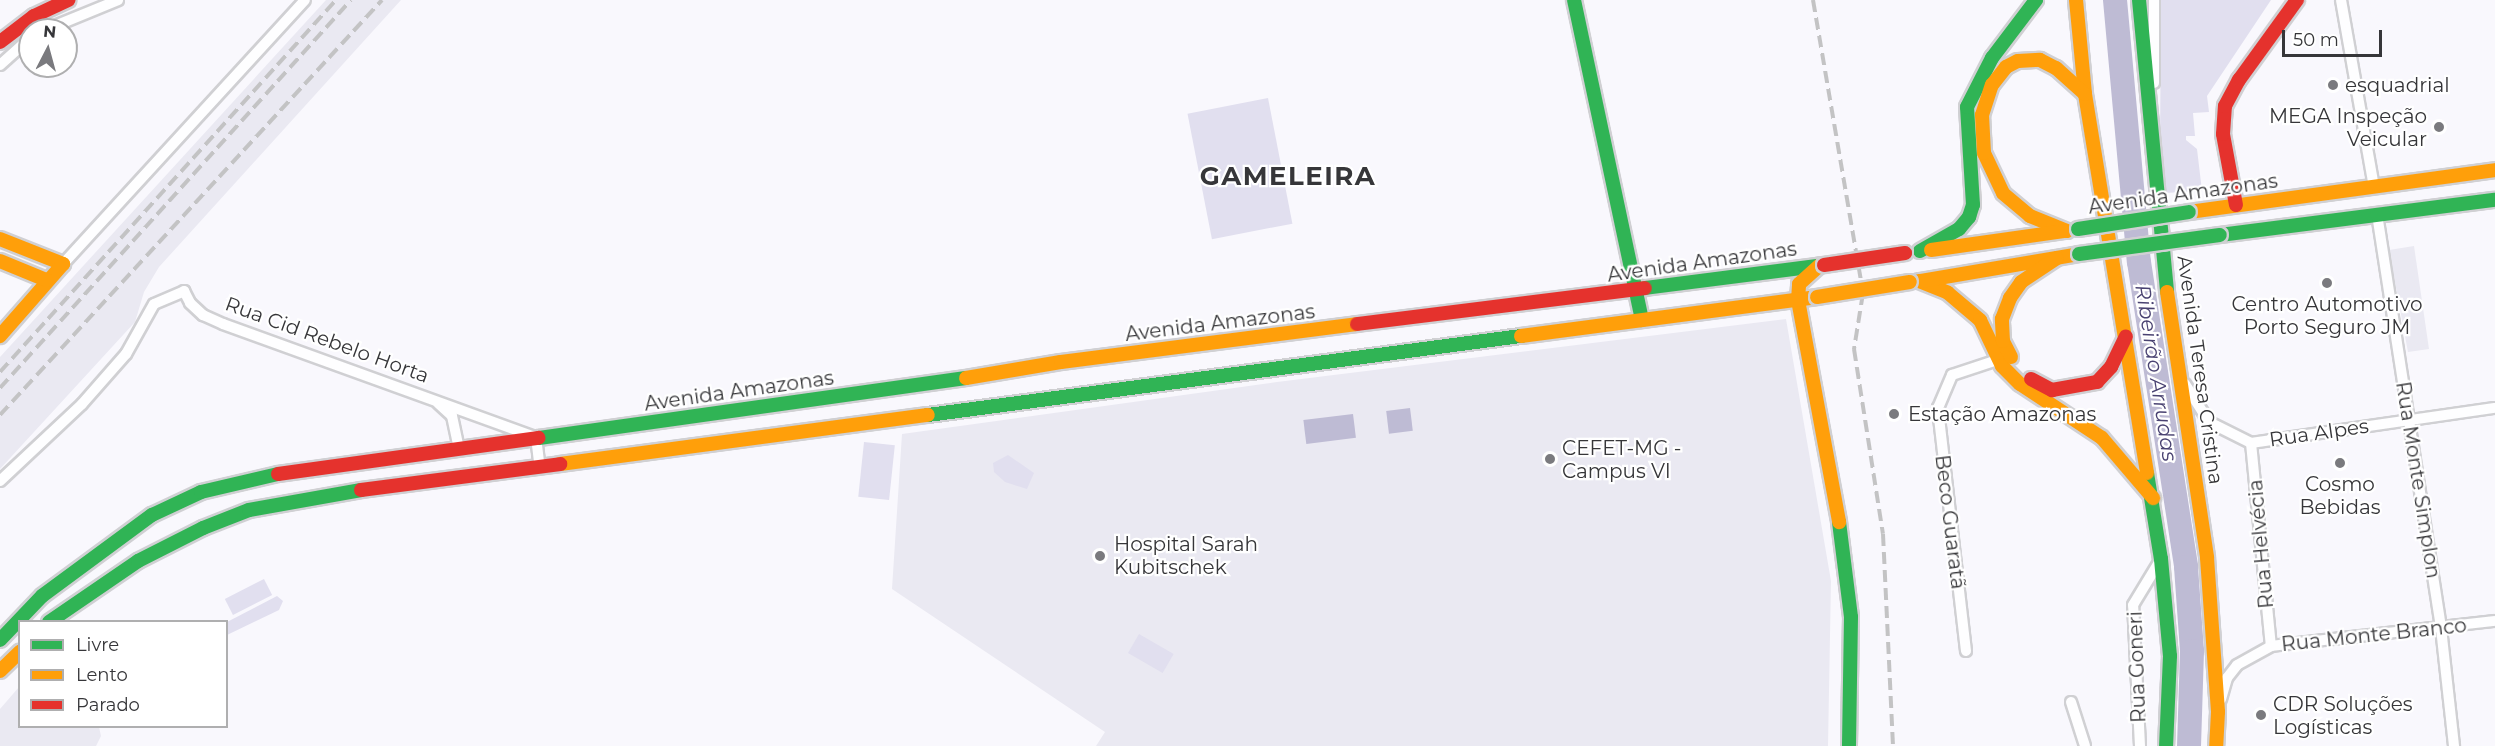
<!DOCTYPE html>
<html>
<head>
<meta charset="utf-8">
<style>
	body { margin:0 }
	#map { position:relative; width:2495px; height:746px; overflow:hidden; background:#f9f8fd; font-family:Montserrat,sans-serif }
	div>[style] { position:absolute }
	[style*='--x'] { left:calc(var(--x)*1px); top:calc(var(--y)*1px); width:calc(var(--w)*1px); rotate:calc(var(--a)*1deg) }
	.built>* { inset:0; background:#eae9f2 }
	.green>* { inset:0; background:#e1dfef; transform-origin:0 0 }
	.water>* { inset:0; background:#bebbd4; transform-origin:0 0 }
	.river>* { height:24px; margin:-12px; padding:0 12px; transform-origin:12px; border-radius:12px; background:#bebbd4 }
	.roads { filter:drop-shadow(2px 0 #d0d0d3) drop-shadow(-2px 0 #d0d0d3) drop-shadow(0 2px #d0d0d3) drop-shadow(0 -2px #d0d0d3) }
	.street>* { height:10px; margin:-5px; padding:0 5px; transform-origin:5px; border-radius:5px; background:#fefeff }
	.fast>* { height:14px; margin:-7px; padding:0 7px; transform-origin:7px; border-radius:7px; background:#30b455 }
	.slow>* { height:14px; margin:-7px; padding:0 7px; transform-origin:7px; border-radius:7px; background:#ff9f0a }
	.jam>* { height:14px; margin:-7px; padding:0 7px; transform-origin:7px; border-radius:7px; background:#e5322d }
	.rail>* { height:4px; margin-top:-2px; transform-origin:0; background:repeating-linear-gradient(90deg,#c3c3c4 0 12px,transparent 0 18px) }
	.bridges { filter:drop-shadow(2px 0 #d0d0d3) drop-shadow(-2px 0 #d0d0d3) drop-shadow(0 2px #d0d0d3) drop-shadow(0 -2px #d0d0d3) }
	.fast-bridge>* { height:14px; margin:-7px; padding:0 7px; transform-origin:7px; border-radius:7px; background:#30b455 }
	.slow-bridge>* { height:14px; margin:-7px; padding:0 7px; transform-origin:7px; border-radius:7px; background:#ff9f0a }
	.jam-bridge>* { height:14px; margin:-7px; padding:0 7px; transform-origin:7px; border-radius:7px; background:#e5322d }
	.dots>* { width:16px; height:16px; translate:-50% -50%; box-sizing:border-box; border:3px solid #fff; border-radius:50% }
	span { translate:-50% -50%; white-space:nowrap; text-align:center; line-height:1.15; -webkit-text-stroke:4.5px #fff; paint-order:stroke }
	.poi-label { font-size:20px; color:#363639 }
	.left { translate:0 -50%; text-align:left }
	.right { translate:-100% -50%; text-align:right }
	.street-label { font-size:20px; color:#363639 }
	.water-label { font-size:21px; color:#494271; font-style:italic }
	.district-label { font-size:26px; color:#363639; font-weight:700; letter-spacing:1.5px }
	.legend { position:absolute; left:18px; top:620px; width:210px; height:108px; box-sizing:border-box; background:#fff; border:2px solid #afafb0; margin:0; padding:8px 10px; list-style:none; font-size:18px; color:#363639 }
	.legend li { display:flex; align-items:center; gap:12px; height:30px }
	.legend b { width:30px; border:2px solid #afafb0 }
	.north { position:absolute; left:18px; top:18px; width:60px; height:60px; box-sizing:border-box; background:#fff; border:2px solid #afafb0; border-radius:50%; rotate:6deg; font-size:16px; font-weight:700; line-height:24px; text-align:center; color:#363639 }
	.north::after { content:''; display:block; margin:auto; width:21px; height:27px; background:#7a7a7e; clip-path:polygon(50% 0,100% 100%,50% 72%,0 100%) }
	.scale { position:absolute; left:2282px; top:30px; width:100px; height:27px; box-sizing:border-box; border:3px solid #363639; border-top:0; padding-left:8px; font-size:18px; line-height:21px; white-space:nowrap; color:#363639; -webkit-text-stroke:4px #fff; paint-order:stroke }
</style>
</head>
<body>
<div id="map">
	<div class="built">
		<i style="clip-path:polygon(326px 0,401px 0,159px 267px,144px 292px,135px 322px,0 469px,0 357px)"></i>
		<i style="clip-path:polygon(2414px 246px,2429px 349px,2408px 352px,2389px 250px)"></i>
		<i style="clip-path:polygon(1786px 319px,1831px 581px,1828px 746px,1096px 746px,1105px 732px,892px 589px,902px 434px,1277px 382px)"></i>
		<i style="clip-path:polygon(19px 687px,20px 726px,99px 727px,101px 736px,96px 746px,0 746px,0 709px)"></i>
	</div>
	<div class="green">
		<i style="clip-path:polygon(2161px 0,2271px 0,2207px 96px,2209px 112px,2193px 113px,2195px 136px,2186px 136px,2186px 140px,2197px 149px,2202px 191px,2164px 193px,2160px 145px)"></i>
		<i style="left:1268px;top:98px;width:128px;height:82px;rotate:79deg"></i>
		<i style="left:864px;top:442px;width:31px;height:55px;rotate:6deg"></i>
		<i style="clip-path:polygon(1008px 455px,1034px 473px,1027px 489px,1005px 482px,994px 472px,993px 463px)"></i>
		<i style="left:264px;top:579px;width:18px;height:44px;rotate:63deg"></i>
		<i style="clip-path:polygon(277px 596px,283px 601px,279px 610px,227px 635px,227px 622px)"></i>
		<i style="left:1139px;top:634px;width:40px;height:22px;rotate:30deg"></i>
	</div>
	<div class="water">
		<i style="left:1410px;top:408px;width:23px;height:24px;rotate:83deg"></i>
		<i style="left:1353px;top:414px;width:24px;height:50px;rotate:83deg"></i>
	</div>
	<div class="river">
		<i style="--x:2115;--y:0;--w:263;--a:84.8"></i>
		<i style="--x:2139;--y:262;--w:309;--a:81.2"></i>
		<i style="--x:2186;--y:567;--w:84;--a:85.9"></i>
		<i style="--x:2192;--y:651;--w:95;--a:91.8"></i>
	</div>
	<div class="roads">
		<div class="street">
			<i style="--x:2341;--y:0;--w:190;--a:80"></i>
			<i style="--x:45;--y:30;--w:79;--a:-22.3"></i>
			<i style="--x:0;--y:65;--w:40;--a:-42"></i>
			<i style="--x:2154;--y:83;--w:83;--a:-90"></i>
			<i style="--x:2377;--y:214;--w:419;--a:81.2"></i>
			<i style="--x:2441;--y:628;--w:119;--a:83.7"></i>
			<i style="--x:63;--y:264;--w:358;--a:-47.5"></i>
			<i style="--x:2185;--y:384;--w:45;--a:57.7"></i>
			<i style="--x:2209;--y:422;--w:47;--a:26.6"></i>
			<i style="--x:2251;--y:443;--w:246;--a:-8.2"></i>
			<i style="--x:438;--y:403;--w:19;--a:43"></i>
			<i style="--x:452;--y:416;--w:33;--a:78"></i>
			<i style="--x:2251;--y:443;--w:204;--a:84.4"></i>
			<i style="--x:0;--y:481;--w:112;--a:-43.2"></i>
			<i style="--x:82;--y:404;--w:67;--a:-48.7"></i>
			<i style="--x:126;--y:354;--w:57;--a:-60.8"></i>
			<i style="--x:154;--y:304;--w:33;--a:-23"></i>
			<i style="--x:184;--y:291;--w:13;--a:63"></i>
			<i style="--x:190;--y:303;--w:18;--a:43"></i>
			<i style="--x:203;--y:315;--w:22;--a:24"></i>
			<i style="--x:223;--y:324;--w:333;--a:19.9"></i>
			<i style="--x:536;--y:437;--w:26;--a:83"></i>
			<i style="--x:1966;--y:651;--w:245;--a:-96.6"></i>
			<i style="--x:1938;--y:408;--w:36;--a:-67"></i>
			<i style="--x:1952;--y:375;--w:51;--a:-18.4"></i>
			<i style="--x:2221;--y:699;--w:22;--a:-74"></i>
			<i style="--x:2227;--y:678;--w:16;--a:-52"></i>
			<i style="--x:2237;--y:665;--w:39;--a:-29"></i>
			<i style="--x:2271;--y:646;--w:225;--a:-6.4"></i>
			<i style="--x:2071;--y:702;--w:46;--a:72.3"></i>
			<i style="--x:2140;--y:746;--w:141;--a:-92.8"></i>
			<i style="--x:2133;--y:605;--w:54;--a:-58.7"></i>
		</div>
		<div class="fast">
			<i style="--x:1574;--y:0;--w:327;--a:78"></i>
			<i style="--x:2139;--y:0;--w:293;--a:84.5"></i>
			<i style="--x:2220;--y:235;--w:277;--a:-7.3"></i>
			<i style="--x:1920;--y:251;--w:45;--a:-29.4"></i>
			<i style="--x:1959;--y:229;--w:16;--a:-50"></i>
			<i style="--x:1969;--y:217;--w:13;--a:-72"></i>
			<i style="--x:1973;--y:205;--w:98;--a:-93.5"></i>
			<i style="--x:1967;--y:107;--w:55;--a:-63"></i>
			<i style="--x:1992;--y:58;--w:73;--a:-52.8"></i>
			<i style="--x:1645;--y:288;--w:180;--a:-7.3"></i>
			<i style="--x:928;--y:415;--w:598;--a:-7.59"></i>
			<i style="--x:539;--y:438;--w:431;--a:-8"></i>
			<i style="--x:2147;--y:473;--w:87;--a:80.8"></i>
			<i style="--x:2161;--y:559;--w:97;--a:84.7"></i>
			<i style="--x:2170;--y:656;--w:90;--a:92.5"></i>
			<i style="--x:1839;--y:522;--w:96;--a:82.8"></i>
			<i style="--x:1851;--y:617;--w:129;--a:90.9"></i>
			<i style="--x:49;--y:622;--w:108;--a:-34.4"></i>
			<i style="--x:138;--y:561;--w:73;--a:-26.9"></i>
			<i style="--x:203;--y:528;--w:49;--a:-21.4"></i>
			<i style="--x:249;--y:510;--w:114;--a:-10.1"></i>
			<i style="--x:0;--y:640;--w:61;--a:-46.3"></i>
			<i style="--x:42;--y:596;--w:137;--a:-36.4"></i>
			<i style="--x:152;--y:515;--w:54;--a:-25.1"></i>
			<i style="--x:201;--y:492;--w:79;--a:-13.2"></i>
		</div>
		<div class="slow">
			<i style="--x:2076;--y:0;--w:94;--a:84.5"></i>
			<i style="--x:2085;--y:94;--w:384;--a:80.7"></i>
			<i style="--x:2189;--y:212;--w:309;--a:-7.8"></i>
			<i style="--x:2067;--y:231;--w:40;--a:-158"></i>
			<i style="--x:2030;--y:216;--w:35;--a:-140"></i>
			<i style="--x:2003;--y:193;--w:44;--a:-115.4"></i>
			<i style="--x:1984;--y:153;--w:38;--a:-93"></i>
			<i style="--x:1982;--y:115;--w:32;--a:-72"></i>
			<i style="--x:1992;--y:85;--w:23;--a:-52"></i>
			<i style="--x:2006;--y:67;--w:13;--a:-27"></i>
			<i style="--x:2018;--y:61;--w:22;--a:-3"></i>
			<i style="--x:2040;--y:60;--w:18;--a:27"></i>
			<i style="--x:2056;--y:68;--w:39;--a:42"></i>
			<i style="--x:0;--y:239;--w:68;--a:21.6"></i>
			<i style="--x:63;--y:264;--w:96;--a:131.2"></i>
			<i style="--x:1931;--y:250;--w:134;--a:-8.1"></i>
			<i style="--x:0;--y:261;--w:50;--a:22.4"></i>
			<i style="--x:1919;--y:281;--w:31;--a:22"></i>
			<i style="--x:1948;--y:293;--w:42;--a:40.2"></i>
			<i style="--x:1980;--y:320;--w:51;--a:64.4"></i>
			<i style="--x:2002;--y:366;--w:25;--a:45"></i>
			<i style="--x:2020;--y:384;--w:98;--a:33.4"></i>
			<i style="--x:2102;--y:438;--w:79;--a:49.6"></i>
			<i style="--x:1921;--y:281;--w:160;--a:-9.7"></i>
			<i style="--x:2167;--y:292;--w:269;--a:81.4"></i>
			<i style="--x:2207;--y:558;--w:154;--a:85.9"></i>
			<i style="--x:2218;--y:712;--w:34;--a:93"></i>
			<i style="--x:1798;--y:300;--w:226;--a:79.5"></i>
			<i style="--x:1798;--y:300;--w:16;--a:-86"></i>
			<i style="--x:1799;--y:284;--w:28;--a:-42"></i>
			<i style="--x:1521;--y:336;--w:299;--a:-7.5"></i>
			<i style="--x:2011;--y:357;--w:18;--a:-117"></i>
			<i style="--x:2003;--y:341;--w:22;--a:-93"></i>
			<i style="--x:2002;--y:319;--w:22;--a:-69"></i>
			<i style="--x:2010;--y:298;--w:19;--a:-55"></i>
			<i style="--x:2021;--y:282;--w:43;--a:-33.7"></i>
			<i style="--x:966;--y:378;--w:96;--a:-9.6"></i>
			<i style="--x:1061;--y:362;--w:298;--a:-7.3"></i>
			<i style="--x:560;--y:464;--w:371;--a:-7.6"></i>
			<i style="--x:0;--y:671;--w:28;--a:-44"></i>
		</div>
		<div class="jam">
			<i style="--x:0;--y:42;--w:43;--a:-37.4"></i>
			<i style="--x:34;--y:16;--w:38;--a:-25"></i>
			<i style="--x:2236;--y:205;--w:72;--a:-100.4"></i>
			<i style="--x:2223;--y:134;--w:28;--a:-86"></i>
			<i style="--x:2225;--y:106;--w:30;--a:-62"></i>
			<i style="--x:2239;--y:80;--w:99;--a:-54.1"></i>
			<i style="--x:1357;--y:324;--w:290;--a:-7.1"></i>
			<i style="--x:2031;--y:379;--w:24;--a:28"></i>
			<i style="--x:2052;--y:390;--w:46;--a:-10.1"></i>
			<i style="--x:2097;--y:382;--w:21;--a:-47"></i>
			<i style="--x:2111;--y:367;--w:34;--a:-64"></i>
			<i style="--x:278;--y:474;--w:263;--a:-7.9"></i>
			<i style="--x:361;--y:490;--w:201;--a:-7.4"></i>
		</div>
	</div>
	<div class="rail">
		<i style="--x:1813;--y:0;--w:297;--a:80.3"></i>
		<i style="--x:1863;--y:293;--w:57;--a:99.1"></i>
		<i style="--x:1854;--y:349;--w:187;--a:81.1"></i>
		<i style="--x:1883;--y:534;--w:212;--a:87.3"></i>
		<i style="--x:0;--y:372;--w:501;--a:-47.91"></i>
		<i style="--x:0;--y:388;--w:523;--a:-47.87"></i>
		<i style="--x:0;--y:415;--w:564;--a:-47.37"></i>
	</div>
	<div class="bridges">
		<div class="fast-bridge">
			<i style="--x:2078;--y:229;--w:112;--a:-8.7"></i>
			<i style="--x:2079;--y:254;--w:142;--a:-7.7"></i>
		</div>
		<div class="slow-bridge">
			<i style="--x:1817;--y:297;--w:94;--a:-9.2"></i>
		</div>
		<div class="jam-bridge">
			<i style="--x:1824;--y:265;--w:82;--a:-8.4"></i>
		</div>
	</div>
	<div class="dots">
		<i style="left:2333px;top:85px;background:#7a7a7e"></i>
		<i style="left:2439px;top:127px;background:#7a7a7e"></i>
		<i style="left:2327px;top:283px;background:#7a7a7e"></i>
		<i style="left:1894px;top:414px;background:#7a7a7e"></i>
		<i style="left:1550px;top:459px;background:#7a7a7e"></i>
		<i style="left:2340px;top:463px;background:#7a7a7e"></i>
		<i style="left:1100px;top:556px;background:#7a7a7e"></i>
		<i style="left:2261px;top:715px;background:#7a7a7e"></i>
	</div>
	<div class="poi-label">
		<span class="left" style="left:2345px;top:85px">esquadrial</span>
		<span class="right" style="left:2427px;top:128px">MEGA Inspeção<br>Veicular</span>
		<span style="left:2327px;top:316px">Centro Automotivo<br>Porto Seguro JM</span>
		<span class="left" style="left:1908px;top:414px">Estação Amazonas</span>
		<span class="left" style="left:1562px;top:460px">CEFET-MG -<br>Campus VI</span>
		<span style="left:2340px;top:496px">Cosmo<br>Bebidas</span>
		<span class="left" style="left:1114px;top:556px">Hospital Sarah<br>Kubitschek</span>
		<span class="left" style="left:2273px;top:716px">CDR Soluções<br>Logísticas</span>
	</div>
	<div class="street-label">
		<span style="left:2183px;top:194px;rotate:-8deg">Avenida Amazonas</span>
		<span style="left:1702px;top:262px;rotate:-8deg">Avenida Amazonas</span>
		<span style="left:1220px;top:323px;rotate:-7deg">Avenida Amazonas</span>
		<span style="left:327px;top:340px;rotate:20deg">Rua Cid Rebelo Horta</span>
		<span style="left:2200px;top:370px;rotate:82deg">Avenida Teresa Cristina</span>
		<span style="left:739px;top:391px;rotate:-8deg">Avenida Amazonas</span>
		<span style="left:2319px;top:433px;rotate:-8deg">Rua Alpes</span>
		<span style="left:2418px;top:480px;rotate:81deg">Rua Monte Simplon</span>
		<span style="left:1950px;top:522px;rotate:83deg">Beco Guaratã</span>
		<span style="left:2261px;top:544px;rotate:-95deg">Rua Helvécia</span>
		<span style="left:2374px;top:635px;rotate:-6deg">Rua Monte Branco</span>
		<span style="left:2137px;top:667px;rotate:-92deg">Rua Goneri</span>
	</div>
	<div class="water-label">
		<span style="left:2156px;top:373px;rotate:81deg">Ribeirão Arrudas</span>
	</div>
	<div class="district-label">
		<span style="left:1288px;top:177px">GAMELEIRA</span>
	</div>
	<ul class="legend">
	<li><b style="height:8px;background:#30b455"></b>Livre</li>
	<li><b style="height:8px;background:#ff9f0a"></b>Lento</li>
	<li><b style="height:8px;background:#e5322d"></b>Parado</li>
	</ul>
	<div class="north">N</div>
	<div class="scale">50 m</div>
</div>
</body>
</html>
